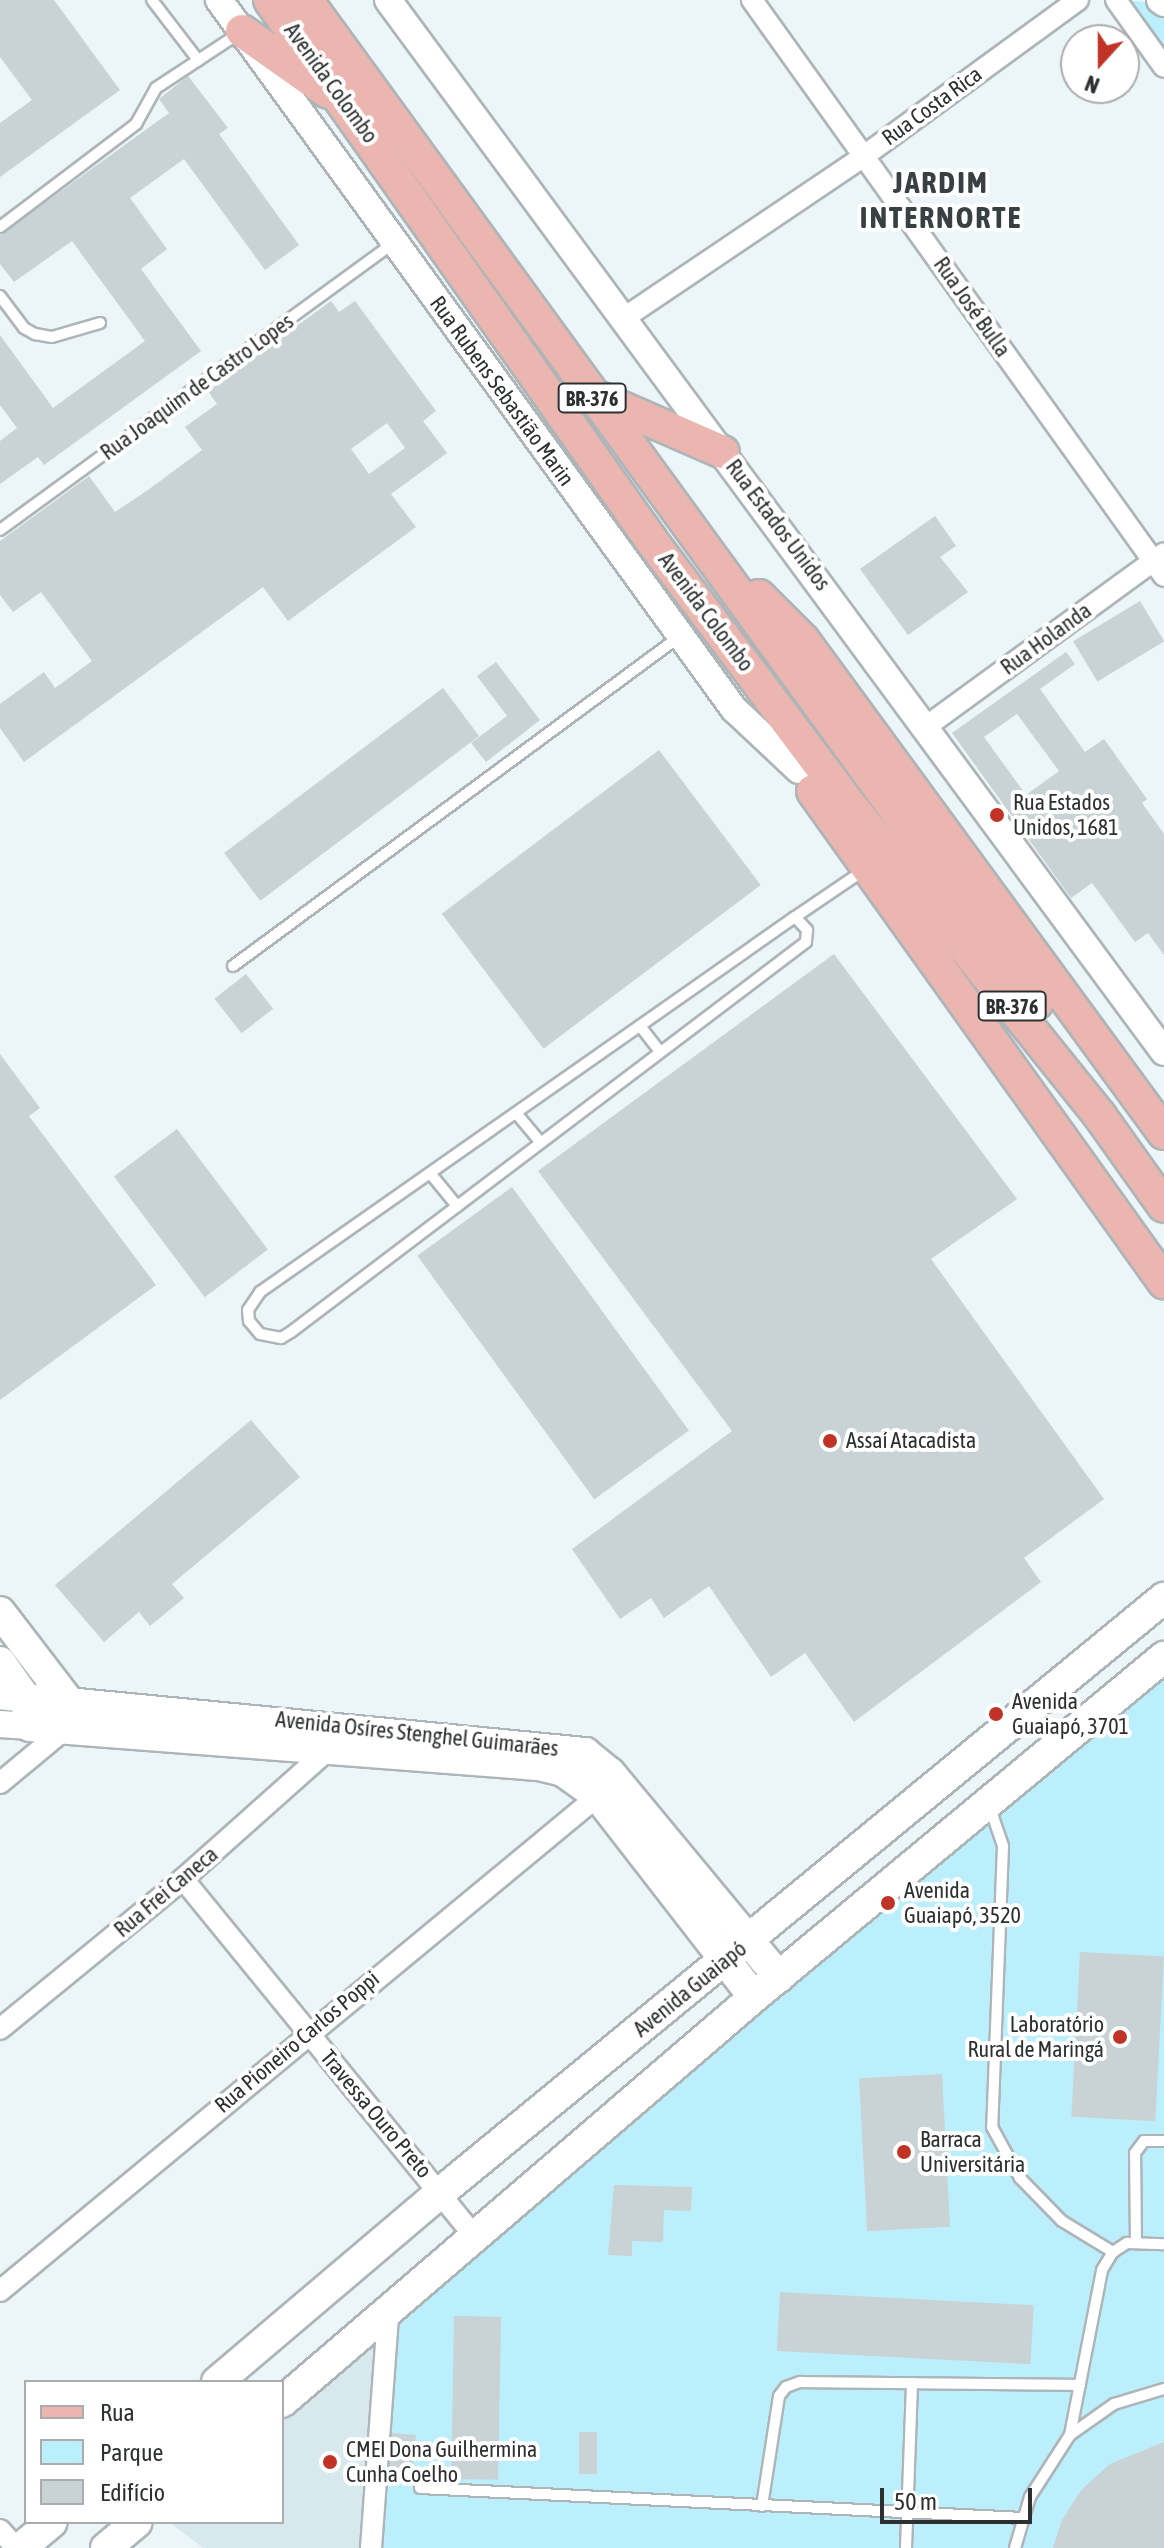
<!DOCTYPE html>
<html>
<head>
<meta charset="utf-8">
<style>
	body { margin:0 }
	#map { position:relative; width:1164px; height:2548px; overflow:hidden; background:#ecf5f7; font-family:"Asap Condensed",sans-serif }
	div>[style] { position:absolute }
	[style*='--x'] { left:calc(var(--x)*1px); top:calc(var(--y)*1px); width:calc(var(--w)*1px); rotate:calc(var(--a)*1deg) }
	.built>* { inset:0; background:#d8e9ee }
	.green>* { inset:0; background:#bbeffc }
	.building>* { inset:0; background:#c9d2d4; transform-origin:0 0 }
	.roads { filter:drop-shadow(2px 0 #adb5b8) drop-shadow(-2px 0 #adb5b8) drop-shadow(0 2px #adb5b8) drop-shadow(0 -2px #adb5b8) }
	.service>* { height:10px; margin:-5px; padding:0 5px; transform-origin:5px; border-radius:5px; background:#fff }
	.minor>* { height:20px; margin:-10px; padding:0 10px; transform-origin:10px; border-radius:10px; background:#fff }
	.tertiary>* { height:26px; margin:-13px; padding:0 13px; transform-origin:13px; border-radius:13px; background:#fff }
	.secondary>* { height:30px; margin:-15px; padding:0 15px; transform-origin:15px; border-radius:15px; background:#fff }
	.primary>* { height:32px; margin:-16px; padding:0 16px; transform-origin:16px; border-radius:16px; background:#ebb6af }
	.dots>* { width:22px; height:22px; translate:-50% -50%; box-sizing:border-box; border:4px solid #fff; border-radius:50% }
	span { translate:-50% -50%; white-space:nowrap; text-align:center; line-height:1.15; -webkit-text-stroke:8px #fff; paint-order:stroke }
	.shield-label span { padding:2px 6px; background:#fff; border:2px solid; border-radius:6px; -webkit-text-stroke-width:0 }
	.shield-label { font-size:20px; color:#2d3031; font-weight:700 }
	.street-label { font-size:22px; color:#2d3031 }
	.poi-label { font-size:22px; color:#2d3031 }
	.left { translate:0 -50%; text-align:left }
	.right { translate:-100% -50%; text-align:right }
	.district-label { font-size:30px; color:#394042; font-weight:700; letter-spacing:2px }
	.legend { position:absolute; left:24px; top:2380px; width:260px; height:144px; box-sizing:border-box; background:#fff; border:2px solid #abacad; margin:0; padding:10px 14px; list-style:none; font-size:24px; color:#2d3031 }
	.legend li { display:flex; align-items:center; gap:16px; height:40px }
	.legend b { width:40px; border:2px solid #abacad }
	.north { position:absolute; left:1060px; top:24px; width:80px; height:80px; box-sizing:border-box; background:#fff; border:2px solid #abacad; border-radius:50%; rotate:201deg; font-size:22px; font-weight:700; line-height:32px; text-align:center; color:#2d3031 }
	.north::after { content:''; display:block; margin:auto; width:28px; height:36px; background:#c03326; clip-path:polygon(50% 0,100% 100%,50% 72%,0 100%) }
	.scale { position:absolute; left:880px; top:2488px; width:152px; height:36px; box-sizing:border-box; border:4px solid #2d3031; border-top:0; padding-left:10px; font-size:24px; line-height:28px; white-space:nowrap; color:#2d3031; -webkit-text-stroke:6px #fff; paint-order:stroke }
</style>
</head>
<body>
<div id="map">
	<div class="built">
		<i style="clip-path:polygon(388px 2314px,371px 2548px,203px 2548px,169px 2522px,282px 2522px,282px 2402px)"></i>
	</div>
	<div class="green">
		<i style="clip-path:polygon(1116px 0,1164px 3px,1164px 67px)"></i>
		<i style="clip-path:polygon(1164px 1657px,1164px 2548px,371px 2548px,388px 2314px)"></i>
	</div>
	<div class="building">
		<i style="clip-path:polygon(0 0,54px 0,120px 90px,0 177px,0 123px,32px 100px,0 57px)"></i>
		<i style="clip-path:polygon(188px 76px,228px 128px,219px 134px,299px 245px,265px 270px,184px 159px,130px 198px,167px 249px,141px 269px,201px 351px,44px 465px,38px 457px,0 484px,0 441px,17px 428px,0 405px,0 335px,53px 408px,145px 341px,72px 241px,14px 282px,0 264px,0 235px,169px 113px,159px 99px)"></i>
		<i style="clip-path:polygon(evenodd,331px 301px,339px 312px,355px 301px,436px 411px,423px 421px,447px 453px,391px 494px,416px 527px,288px 621px,263px 587px,24px 762px,0 728px,0 704px,44px 672px,55px 688px,92px 661px,41px 592px,13px 612px,0 595px,0 541px,89px 476px,115px 512px,148px 490px,202px 450px,185px 427px,217px 404px,208px 391px,331px 301px,387px 423px,405px 448px,369px 474px,351px 449px,387px 423px)"></i>
		<i style="clip-path:polygon(935px 516px,956px 546px,940px 557px,968px 592px,908px 635px,860px 569px)"></i>
		<i style="left:1140px;top:601px;width:47px;height:78px;rotate:59deg"></i>
		<i style="clip-path:polygon(evenodd,1066px 652px,1075px 664px,1040px 689px,1085px 752px,1104px 739px,1147px 799px,1142px 803px,1164px 834px,1164px 955px,1148px 933px,1135px 942px,1092px 883px,1071px 898px,952px 733px,1066px 652px,1017px 714px,1059px 771px,1026px 795px,984px 737px,1017px 714px)"></i>
		<i style="clip-path:polygon(496px 662px,540px 720px,486px 762px,471px 743px,507px 716px,477px 676px)"></i>
		<i style="left:443px;top:688px;width:60px;height:274px;rotate:53deg"></i>
		<i style="left:659px;top:750px;width:169px;height:272px;rotate:53deg"></i>
		<i style="clip-path:polygon(834px 954px,1017px 1199px,931px 1259px,1104px 1499px,1024px 1558px,1041px 1582px,854px 1722px,805px 1653px,771px 1677px,709px 1586px,664px 1618px,651px 1598px,620px 1619px,572px 1549px,732px 1431px,538px 1171px)"></i>
		<i style="left:246px;top:974px;width:44px;height:40px;rotate:52deg"></i>
		<i style="clip-path:polygon(0 1054px,40px 1108px,29px 1116px,156px 1285px,0 1400px)"></i>
		<i style="left:177px;top:1129px;width:151px;height:79px;rotate:53deg"></i>
		<i style="left:512px;top:1187px;width:301px;height:117px;rotate:54deg"></i>
		<i style="clip-path:polygon(251px 1420px,300px 1477px,172px 1584px,184px 1598px,150px 1626px,139px 1612px,104px 1642px,55px 1585px)"></i>
		<i style="left:1080px;top:1952px;width:84px;height:165px;rotate:3deg"></i>
		<i style="left:942px;top:2074px;width:153px;height:83px;rotate:87deg"></i>
		<i style="clip-path:polygon(614px 2185px,692px 2187px,691px 2211px,664px 2210px,663px 2242px,632px 2241px,632px 2256px,608px 2255px)"></i>
		<i style="left:780px;top:2292px;width:254px;height:59px;rotate:3deg"></i>
		<i style="left:454px;top:2316px;width:47px;height:163px;rotate:1deg"></i>
		<i style="left:579px;top:2432px;width:18px;height:42px"></i>
		<i style="left:392px;top:2433px;width:24px;height:39px;rotate:5deg"></i>
		<i style="clip-path:polygon(1164px 2442px,1164px 2548px,1053px 2548px,1062px 2520px,1082px 2489px,1110px 2464px)"></i>
	</div>
	<div class="roads">
		<div class="service">
			<i style="--x:152;--y:0;--w:76;--a:52.5"></i>
			<i style="--x:0;--y:227;--w:171;--a:-37.1"></i>
			<i style="--x:136;--y:124;--w:41;--a:-60.9"></i>
			<i style="--x:156;--y:88;--w:98;--a:-33.4"></i>
			<i style="--x:0;--y:296;--w:40;--a:53"></i>
			<i style="--x:24;--y:328;--w:13;--a:29"></i>
			<i style="--x:35;--y:334;--w:17;--a:10"></i>
			<i style="--x:52;--y:337;--w:50;--a:-16.3"></i>
			<i style="--x:0;--y:530;--w:487;--a:-36.1"></i>
			<i style="--x:795;--y:917;--w:18;--a:47"></i>
			<i style="--x:807;--y:930;--w:12;--a:95"></i>
			<i style="--x:806;--y:942;--w:646;--a:142.86"></i>
			<i style="--x:291;--y:1332;--w:12;--a:149"></i>
			<i style="--x:281;--y:1338;--w:21;--a:-169"></i>
			<i style="--x:260;--y:1334;--w:17;--a:-130"></i>
			<i style="--x:249;--y:1321;--w:11;--a:-95"></i>
			<i style="--x:248;--y:1310;--w:22;--a:-56"></i>
			<i style="--x:260;--y:1292;--w:653;--a:-35.03"></i>
			<i style="--x:795;--y:917;--w:86;--a:-34.1"></i>
			<i style="--x:233;--y:966;--w:554;--a:-36.42"></i>
			<i style="--x:640;--y:1026;--w:33;--a:52"></i>
			<i style="--x:516;--y:1113;--w:38;--a:50"></i>
			<i style="--x:430;--y:1173;--w:43;--a:50.7"></i>
			<i style="--x:989;--y:1805;--w:43;--a:71.1"></i>
			<i style="--x:1003;--y:1846;--w:281;--a:92.2"></i>
			<i style="--x:992;--y:2127;--w:58;--a:61.2"></i>
			<i style="--x:1020;--y:2178;--w:60;--a:45.7"></i>
			<i style="--x:1062;--y:2221;--w:60;--a:31.3"></i>
			<i style="--x:1136;--y:2243;--w:90;--a:-90.6"></i>
			<i style="--x:1135;--y:2153;--w:15;--a:-53"></i>
			<i style="--x:1144;--y:2141;--w:20;--a:0"></i>
			<i style="--x:1070;--y:2435;--w:168;--a:-79"></i>
			<i style="--x:1102;--y:2270;--w:21;--a:-59"></i>
			<i style="--x:1113;--y:2252;--w:17;--a:-33"></i>
			<i style="--x:1127;--y:2243;--w:37;--a:2"></i>
			<i style="--x:420;--y:2488;--w:603;--a:2.85"></i>
			<i style="--x:762;--y:2506;--w:111;--a:-81.2"></i>
			<i style="--x:779;--y:2396;--w:11;--a:-52"></i>
			<i style="--x:786;--y:2387;--w:15;--a:-20"></i>
			<i style="--x:800;--y:2382;--w:280;--a:0.6"></i>
			<i style="--x:906;--y:2548;--w:165;--a:-87.9"></i>
			<i style="--x:1015;--y:2548;--w:53;--a:-73.6"></i>
			<i style="--x:1030;--y:2497;--w:74;--a:-57.2"></i>
			<i style="--x:1070;--y:2435;--w:54;--a:-35.2"></i>
			<i style="--x:1114;--y:2404;--w:52;--a:-16.7"></i>
		</div>
		<div class="minor">
			<i style="--x:752;--y:0;--w:708;--a:54.42"></i>
			<i style="--x:1116;--y:0;--w:82;--a:54.4"></i>
			<i style="--x:624;--y:318;--w:290;--a:-34"></i>
			<i style="--x:864;--y:156;--w:265;--a:-36.1"></i>
			<i style="--x:927;--y:726;--w:293;--a:-36.1"></i>
			<i style="--x:0;--y:1783;--w:85;--a:-39.7"></i>
			<i style="--x:183;--y:1879;--w:463;--a:50.8"></i>
			<i style="--x:0;--y:2029;--w:237;--a:-39.3"></i>
			<i style="--x:183;--y:1879;--w:194;--a:-41.7"></i>
			<i style="--x:0;--y:2291;--w:776;--a:-39.62"></i>
			<i style="--x:0;--y:2530;--w:24;--a:48"></i>
			<i style="--x:371;--y:2548;--w:235;--a:-85.8"></i>
		</div>
		<div class="tertiary">
			<i style="--x:219;--y:0;--w:876;--a:54.01"></i>
			<i style="--x:734;--y:709;--w:89;--a:43.2"></i>
			<i style="--x:388;--y:0;--w:1307;--a:53.59"></i>
			<i style="--x:1160;--y:0;--w:5;--a:37"></i>
			<i style="--x:0;--y:1696;--w:26;--a:7"></i>
			<i style="--x:0;--y:1724;--w:30;--a:4"></i>
		</div>
		<div class="secondary">
			<i style="--x:0;--y:1612;--w:112;--a:52.6"></i>
			<i style="--x:68;--y:1701;--w:11;--a:95"></i>
			<i style="--x:0;--y:1662;--w:45;--a:54.9"></i>
			<i style="--x:26;--y:1699;--w:27;--a:82"></i>
			<i style="--x:30;--y:1726;--w:509;--a:4.39"></i>
			<i style="--x:538;--y:1765;--w:26;--a:13"></i>
			<i style="--x:563;--y:1771;--w:43;--a:35.5"></i>
			<i style="--x:598;--y:1796;--w:254;--a:52.2"></i>
			<i style="--x:26;--y:1699;--w:562;--a:5.52"></i>
			<i style="--x:585;--y:1753;--w:32;--a:39"></i>
			<i style="--x:610;--y:1773;--w:265;--a:50.4"></i>
			<i style="--x:217;--y:2382;--w:294;--a:-40.3"></i>
			<i style="--x:441;--y:2192;--w:936;--a:-39.41"></i>
			<i style="--x:282;--y:2402;--w:622;--a:-40.63"></i>
			<i style="--x:754;--y:1997;--w:533;--a:-39.67"></i>
			<i style="--x:21;--y:2548;--w:40;--a:-40"></i>
			<i style="--x:106;--y:2548;--w:40;--a:-40"></i>
		</div>
		<div class="primary">
			<i style="--x:270;--y:0;--w:661;--a:54.79"></i>
			<i style="--x:651;--y:540;--w:338;--a:53.1"></i>
			<i style="--x:854;--y:810;--w:393;--a:51.2"></i>
			<i style="--x:1100;--y:1116;--w:110;--a:54.6"></i>
			<i style="--x:306;--y:0;--w:1241;--a:53.95"></i>
			<i style="--x:242;--y:31;--w:105;--a:35.3"></i>
			<i style="--x:590;--y:394;--w:145;--a:23.6"></i>
			<i style="--x:759;--y:596;--w:62;--a:45"></i>
			<i style="--x:803;--y:640;--w:611;--a:53.79"></i>
			<i style="--x:813;--y:791;--w:604;--a:54.44"></i>
		</div>
	</div>
	<div class="dots">
		<i style="left:997px;top:815px;background:#c03326"></i>
		<i style="left:830px;top:1441px;background:#c03326"></i>
		<i style="left:996px;top:1714px;background:#c03326"></i>
		<i style="left:888px;top:1903px;background:#c03326"></i>
		<i style="left:1120px;top:2037px;background:#c03326"></i>
		<i style="left:904px;top:2152px;background:#c03326"></i>
		<i style="left:330px;top:2462px;background:#c03326"></i>
	</div>
	<div class="shield-label">
		<span style="left:592px;top:398px">BR-376</span>
		<span style="left:1012px;top:1006px">BR-376</span>
	</div>
	<div class="street-label">
		<span style="left:331px;top:83px;rotate:54deg">Avenida Colombo</span>
		<span style="left:932px;top:106px;rotate:-36deg">Rua Costa Rica</span>
		<span style="left:972px;top:307px;rotate:55deg">Rua José Bulla</span>
		<span style="left:197px;top:387px;rotate:-36deg">Rua Joaquim de Castro Lopes</span>
		<span style="left:502px;top:391px;rotate:54deg">Rua Rubens Sebastião Marin</span>
		<span style="left:778px;top:525px;rotate:53deg">Rua Estados Unidos</span>
		<span style="left:706px;top:612px;rotate:53deg">Avenida Colombo</span>
		<span style="left:1046px;top:639px;rotate:-36deg">Rua Holanda</span>
		<span style="left:417px;top:1734px;rotate:6deg">Avenida Osíres Stenghel Guimarães</span>
		<span style="left:166px;top:1892px;rotate:-40deg">Rua Frei Caneca</span>
		<span style="left:690px;top:1989px;rotate:-39deg">Avenida Guaiapó</span>
		<span style="left:297px;top:2042px;rotate:-40deg">Rua Pioneiro Carlos Poppi</span>
		<span style="left:376px;top:2114px;rotate:50deg">Travessa Ouro Preto</span>
	</div>
	<div class="poi-label">
		<span class="left" style="left:1013px;top:815px">Rua Estados<br>Unidos, 1681</span>
		<span class="left" style="left:846px;top:1441px">Assaí Atacadista</span>
		<span class="left" style="left:1012px;top:1714px">Avenida<br>Guaiapó, 3701</span>
		<span class="left" style="left:904px;top:1903px">Avenida<br>Guaiapó, 3520</span>
		<span class="right" style="left:1104px;top:2037px">Laboratório<br>Rural de Maringá</span>
		<span class="left" style="left:920px;top:2152px">Barraca<br>Universitária</span>
		<span class="left" style="left:346px;top:2462px">CMEI Dona Guilhermina<br>Cunha Coelho</span>
	</div>
	<div class="district-label">
		<span style="left:941px;top:199px">JARDIM<br>INTERNORTE</span>
	</div>
	<ul class="legend">
	<li><b style="height:10px;background:#ebb6af"></b>Rua</li>
	<li><b style="height:22px;background:#bbeffc"></b>Parque</li>
	<li><b style="height:22px;background:#c9d2d4"></b>Edifício</li>
	</ul>
	<div class="north">N</div>
	<div class="scale">50 m</div>
</div>
</body>
</html>
